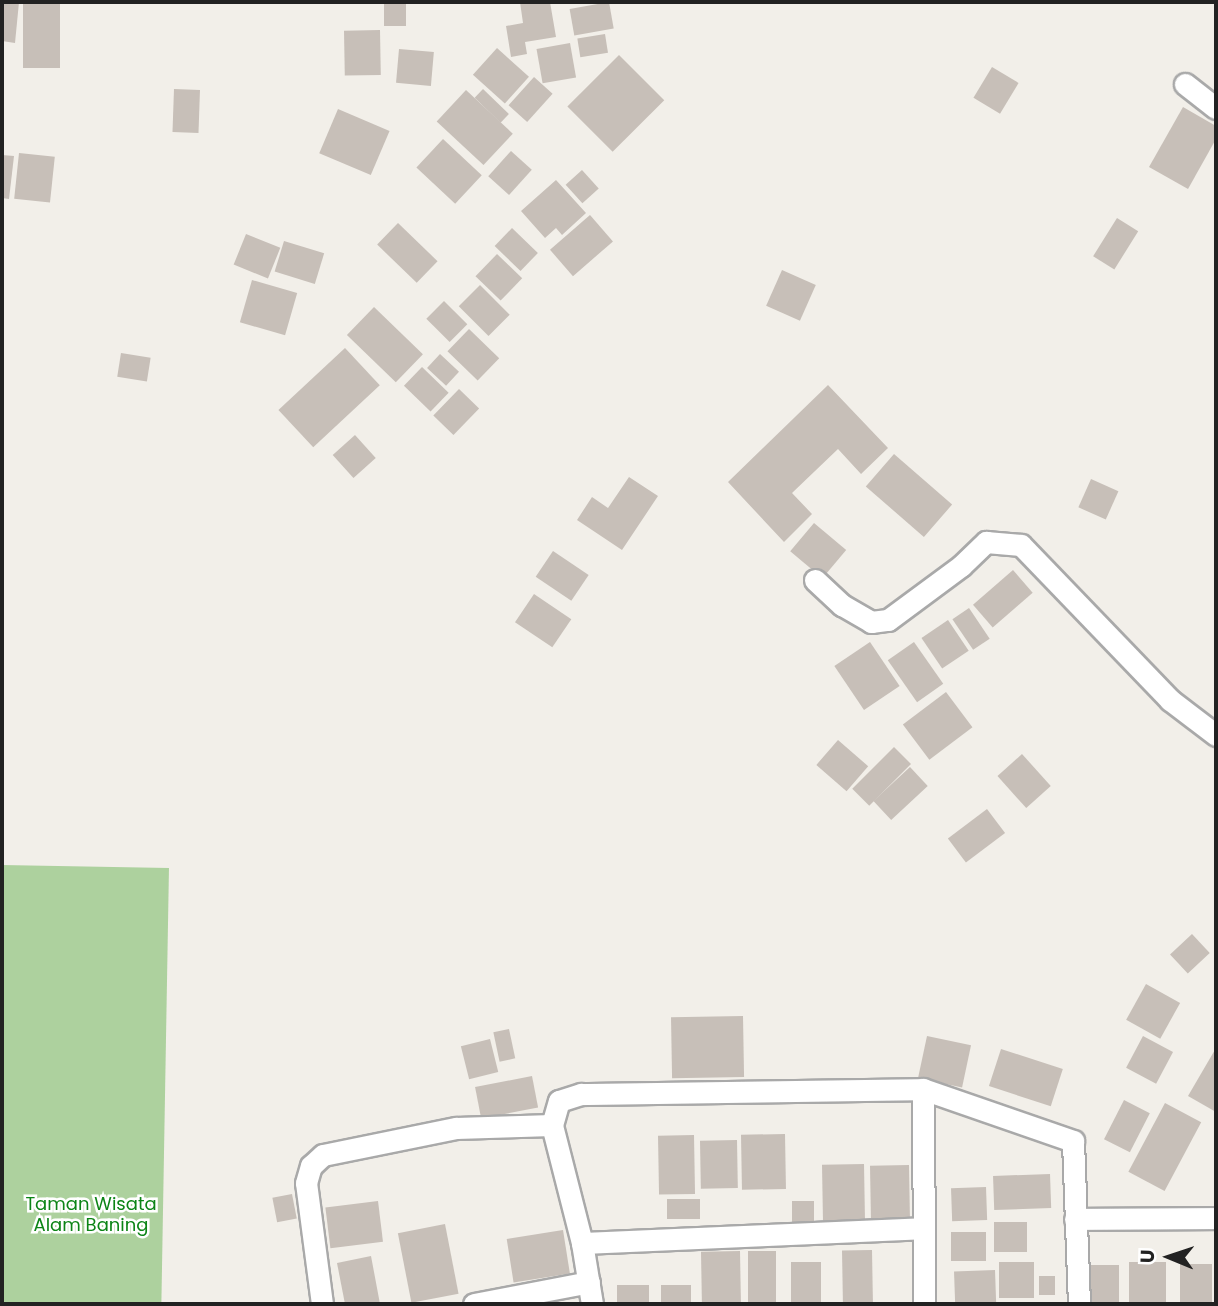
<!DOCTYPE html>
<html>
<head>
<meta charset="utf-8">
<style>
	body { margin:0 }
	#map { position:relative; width:1218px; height:1306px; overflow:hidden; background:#f2efe9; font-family:Poppins,sans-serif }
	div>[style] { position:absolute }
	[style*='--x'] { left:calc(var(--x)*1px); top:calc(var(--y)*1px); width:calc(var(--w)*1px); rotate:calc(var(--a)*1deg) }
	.forest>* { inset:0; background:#add19e; transform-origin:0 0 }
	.building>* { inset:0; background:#c7bfb8; transform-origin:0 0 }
	.roads { filter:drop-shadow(2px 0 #a9a9a9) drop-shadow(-2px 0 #a9a9a9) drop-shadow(0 2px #a9a9a9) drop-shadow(0 -2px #a9a9a9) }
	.minor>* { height:21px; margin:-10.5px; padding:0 10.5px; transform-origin:10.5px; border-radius:10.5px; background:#fff }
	span { translate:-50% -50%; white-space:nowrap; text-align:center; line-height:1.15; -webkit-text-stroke:5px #fff; paint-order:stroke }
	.park-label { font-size:18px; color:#0c8416 }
	.frame { position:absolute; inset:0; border:4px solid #222; pointer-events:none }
	.north { position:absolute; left:1134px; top:1222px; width:70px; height:70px; -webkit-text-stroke:5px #fff; paint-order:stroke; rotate:272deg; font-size:19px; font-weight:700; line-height:28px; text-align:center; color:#222 }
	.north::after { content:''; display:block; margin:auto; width:24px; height:32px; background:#222; clip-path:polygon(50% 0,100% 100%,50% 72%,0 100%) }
</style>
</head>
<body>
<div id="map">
	<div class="forest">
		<i style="left:2px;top:865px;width:167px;height:439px;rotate:1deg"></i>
	</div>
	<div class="building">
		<i style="clip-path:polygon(2px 2px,19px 2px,15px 43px,2px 41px)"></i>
		<i style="left:23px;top:2px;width:37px;height:66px"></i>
		<i style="left:384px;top:2px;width:22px;height:24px"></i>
		<i style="clip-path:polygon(520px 2px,550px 2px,556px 37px,525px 42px,527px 54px,511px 57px,506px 26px,523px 23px)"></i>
		<i style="left:609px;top:2px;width:27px;height:40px;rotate:80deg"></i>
		<i style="left:380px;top:30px;width:45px;height:36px;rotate:89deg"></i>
		<i style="left:605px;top:34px;width:19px;height:28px;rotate:81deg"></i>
		<i style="left:570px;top:43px;width:35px;height:34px;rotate:80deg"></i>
		<i style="left:497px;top:48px;width:43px;height:36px;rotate:42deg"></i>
		<i style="left:399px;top:49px;width:35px;height:34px;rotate:5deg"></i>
		<i style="left:619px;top:55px;width:64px;height:73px;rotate:45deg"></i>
		<i style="left:992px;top:67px;width:31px;height:36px;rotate:31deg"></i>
		<i style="left:534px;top:77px;width:25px;height:38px;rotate:42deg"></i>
		<i style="left:174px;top:89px;width:26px;height:43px;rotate:2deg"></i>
		<i style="left:483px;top:89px;width:36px;height:12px;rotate:44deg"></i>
		<i style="left:466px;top:90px;width:64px;height:43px;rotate:43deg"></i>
		<i style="clip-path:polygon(1183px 107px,1216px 126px,1216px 139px,1188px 189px,1149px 167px)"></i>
		<i style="left:338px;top:109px;width:56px;height:48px;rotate:23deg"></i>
		<i style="left:443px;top:139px;width:53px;height:39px;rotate:43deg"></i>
		<i style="left:511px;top:151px;width:28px;height:34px;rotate:42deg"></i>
		<i style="left:19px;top:153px;width:36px;height:46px;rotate:6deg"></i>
		<i style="clip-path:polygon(2px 155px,14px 156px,9px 199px,2px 198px)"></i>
		<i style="left:582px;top:170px;width:25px;height:22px;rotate:48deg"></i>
		<i style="clip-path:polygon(556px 180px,586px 213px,562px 235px,556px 228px,545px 238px,521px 211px)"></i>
		<i style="left:590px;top:215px;width:35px;height:53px;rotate:49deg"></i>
		<i style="left:1117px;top:218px;width:25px;height:45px;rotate:32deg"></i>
		<i style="left:398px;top:223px;width:55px;height:30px;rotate:44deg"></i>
		<i style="left:512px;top:228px;width:36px;height:25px;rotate:44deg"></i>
		<i style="left:246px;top:234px;width:37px;height:33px;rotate:22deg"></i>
		<i style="left:284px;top:241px;width:42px;height:32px;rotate:17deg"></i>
		<i style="left:497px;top:254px;width:35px;height:31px;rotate:44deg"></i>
		<i style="left:782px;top:270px;width:37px;height:39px;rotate:24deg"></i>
		<i style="left:252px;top:280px;width:47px;height:44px;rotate:16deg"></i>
		<i style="left:480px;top:285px;width:42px;height:30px;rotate:45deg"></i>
		<i style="left:444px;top:301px;width:33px;height:25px;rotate:45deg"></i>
		<i style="left:374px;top:307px;width:68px;height:39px;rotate:44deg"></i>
		<i style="left:469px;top:329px;width:42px;height:31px;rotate:44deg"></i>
		<i style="left:345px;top:348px;width:51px;height:91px;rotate:47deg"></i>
		<i style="left:121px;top:353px;width:30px;height:24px;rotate:9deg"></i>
		<i style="left:440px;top:354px;width:26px;height:19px;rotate:43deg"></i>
		<i style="left:422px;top:367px;width:37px;height:26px;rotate:44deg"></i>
		<i style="clip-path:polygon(828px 385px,888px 448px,861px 474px,838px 449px,792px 493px,812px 514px,784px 542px,728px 482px)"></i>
		<i style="left:459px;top:389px;width:28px;height:37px;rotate:44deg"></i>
		<i style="left:355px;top:435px;width:31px;height:30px;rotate:48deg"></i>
		<i style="left:894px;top:454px;width:77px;height:43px;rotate:41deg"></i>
		<i style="clip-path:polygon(629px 477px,658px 496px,622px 550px,577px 520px,592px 497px,608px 508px)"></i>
		<i style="left:1091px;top:479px;width:30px;height:31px;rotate:24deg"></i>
		<i style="left:814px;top:523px;width:42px;height:37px;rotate:40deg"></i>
		<i style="left:553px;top:551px;width:43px;height:31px;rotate:34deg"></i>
		<i style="left:1013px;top:570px;width:30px;height:53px;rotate:49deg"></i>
		<i style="left:534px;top:594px;width:45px;height:34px;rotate:34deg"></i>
		<i style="left:969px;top:608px;width:37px;height:20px;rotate:56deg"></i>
		<i style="left:948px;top:620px;width:37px;height:32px;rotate:56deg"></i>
		<i style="left:870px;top:642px;width:53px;height:43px;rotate:56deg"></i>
		<i style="left:914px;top:642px;width:51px;height:32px;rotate:55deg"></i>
		<i style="left:946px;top:692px;width:44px;height:54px;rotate:53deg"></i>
		<i style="left:838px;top:740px;width:40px;height:33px;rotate:41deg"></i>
		<i style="left:894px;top:747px;width:24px;height:59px;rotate:45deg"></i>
		<i style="left:1022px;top:754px;width:43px;height:33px;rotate:48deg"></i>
		<i style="left:910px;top:767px;width:26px;height:50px;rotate:47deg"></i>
		<i style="left:987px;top:809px;width:30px;height:49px;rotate:53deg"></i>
		<i style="left:1192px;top:934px;width:26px;height:30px;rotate:47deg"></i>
		<i style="left:1146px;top:984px;width:39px;height:41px;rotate:29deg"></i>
		<i style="left:743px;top:1016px;width:61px;height:72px;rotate:89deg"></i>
		<i style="left:509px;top:1029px;width:30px;height:16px;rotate:78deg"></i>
		<i style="left:927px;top:1036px;width:45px;height:43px;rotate:12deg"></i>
		<i style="left:1143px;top:1036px;width:34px;height:36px;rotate:28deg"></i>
		<i style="left:490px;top:1039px;width:34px;height:30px;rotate:76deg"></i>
		<i style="clip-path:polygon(1216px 1048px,1216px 1112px,1188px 1096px)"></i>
		<i style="left:1001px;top:1049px;width:65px;height:39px;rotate:18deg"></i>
		<i style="left:532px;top:1076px;width:32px;height:58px;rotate:79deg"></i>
		<i style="left:1124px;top:1100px;width:29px;height:44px;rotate:27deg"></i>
		<i style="left:1165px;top:1103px;width:41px;height:78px;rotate:28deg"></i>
		<i style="left:785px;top:1134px;width:55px;height:44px;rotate:89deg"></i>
		<i style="left:694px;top:1135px;width:59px;height:36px;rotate:89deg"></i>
		<i style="left:737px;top:1140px;width:48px;height:37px;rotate:89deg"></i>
		<i style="left:864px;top:1164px;width:56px;height:42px;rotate:89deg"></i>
		<i style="left:909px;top:1165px;width:54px;height:39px;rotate:89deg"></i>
		<i style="left:1050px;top:1174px;width:34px;height:57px;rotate:88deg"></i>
		<i style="left:986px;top:1187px;width:33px;height:35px;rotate:88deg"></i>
		<i style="left:292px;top:1194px;width:25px;height:20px;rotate:79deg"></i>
		<i style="left:700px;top:1199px;width:20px;height:33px;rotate:90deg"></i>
		<i style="left:378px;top:1201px;width:41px;height:53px;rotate:83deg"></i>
		<i style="left:814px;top:1201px;width:27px;height:22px;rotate:90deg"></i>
		<i style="left:994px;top:1222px;width:33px;height:30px"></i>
		<i style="left:445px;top:1224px;width:71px;height:48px;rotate:79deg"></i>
		<i style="left:563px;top:1230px;width:44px;height:57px;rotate:81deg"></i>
		<i style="left:986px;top:1232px;width:29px;height:35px;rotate:90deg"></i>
		<i style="left:872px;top:1250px;width:54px;height:30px;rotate:89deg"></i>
		<i style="left:740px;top:1251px;width:53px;height:39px;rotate:89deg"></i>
		<i style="left:748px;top:1251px;width:28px;height:53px"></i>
		<i style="clip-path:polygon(371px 1256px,380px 1304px,345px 1304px,337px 1263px)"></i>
		<i style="left:791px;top:1262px;width:30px;height:42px"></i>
		<i style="left:999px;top:1262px;width:35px;height:36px"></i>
		<i style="left:1129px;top:1262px;width:37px;height:41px"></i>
		<i style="left:1180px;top:1264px;width:32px;height:39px"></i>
		<i style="left:1087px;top:1265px;width:32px;height:39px"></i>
		<i style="left:995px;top:1270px;width:34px;height:41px;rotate:88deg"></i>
		<i style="left:1039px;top:1276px;width:16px;height:19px"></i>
		<i style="left:617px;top:1285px;width:32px;height:19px"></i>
		<i style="left:691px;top:1285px;width:19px;height:30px;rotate:90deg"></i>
	</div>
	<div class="roads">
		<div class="minor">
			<i style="--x:1185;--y:84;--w:39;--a:38"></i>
			<i style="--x:815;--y:580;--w:37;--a:43"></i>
			<i style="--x:842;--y:605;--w:34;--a:30"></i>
			<i style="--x:871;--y:622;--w:17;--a:-7"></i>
			<i style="--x:888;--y:620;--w:91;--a:-36.5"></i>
			<i style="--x:961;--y:566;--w:35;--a:-44"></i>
			<i style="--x:986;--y:542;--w:35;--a:5"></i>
			<i style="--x:1021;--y:545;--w:215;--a:46.1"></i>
			<i style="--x:1170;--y:700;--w:58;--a:37.3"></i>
			<i style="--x:923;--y:1089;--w:215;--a:89.7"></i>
			<i style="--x:1075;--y:1219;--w:141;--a:-0.4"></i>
			<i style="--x:582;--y:1243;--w:341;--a:-2.5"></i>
			<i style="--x:322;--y:1304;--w:122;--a:-97.5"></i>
			<i style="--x:306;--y:1183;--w:18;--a:-74"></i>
			<i style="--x:311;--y:1166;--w:16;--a:-43"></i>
			<i style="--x:323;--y:1155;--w:136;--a:-11.5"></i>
			<i style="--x:456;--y:1128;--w:96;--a:-1.8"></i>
			<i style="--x:474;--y:1304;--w:117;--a:-10.8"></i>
			<i style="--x:592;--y:1304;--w:62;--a:-99.3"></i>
			<i style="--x:582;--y:1243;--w:122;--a:-104.3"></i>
			<i style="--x:552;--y:1125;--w:25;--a:-74"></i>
			<i style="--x:559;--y:1101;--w:23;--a:-18"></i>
			<i style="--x:581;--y:1094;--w:342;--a:-0.8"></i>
			<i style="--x:923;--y:1089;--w:159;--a:19.1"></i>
			<i style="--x:1073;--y:1141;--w:163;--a:87.9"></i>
		</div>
	</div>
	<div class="park-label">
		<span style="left:91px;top:1215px">Taman Wisata<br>Alam Baning</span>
	</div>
	<div class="frame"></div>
	<div class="north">U</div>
</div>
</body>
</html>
